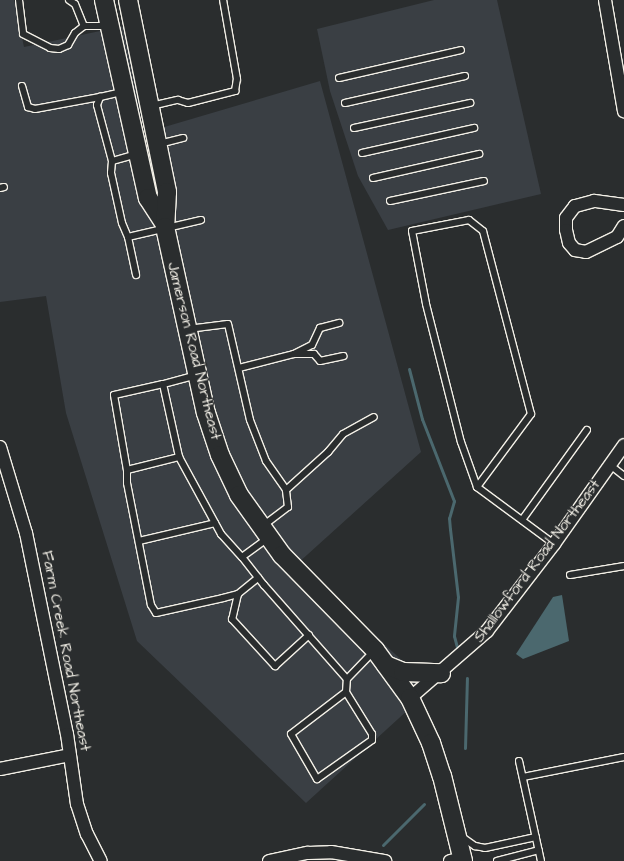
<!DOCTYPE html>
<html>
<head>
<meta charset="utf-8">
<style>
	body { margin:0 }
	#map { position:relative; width:624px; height:861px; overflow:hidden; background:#2a2d2e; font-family:"Architects Daughter",sans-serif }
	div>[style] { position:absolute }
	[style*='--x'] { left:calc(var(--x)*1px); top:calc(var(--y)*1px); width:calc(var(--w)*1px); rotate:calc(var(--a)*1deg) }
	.built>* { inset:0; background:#3a3f44 }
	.water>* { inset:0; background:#4b686e }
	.stream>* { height:3px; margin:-1.5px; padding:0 1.5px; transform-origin:1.5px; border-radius:1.5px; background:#4b686e }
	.roads { filter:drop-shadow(1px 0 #f4f1e8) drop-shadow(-1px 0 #f4f1e8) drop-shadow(0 1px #f4f1e8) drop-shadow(0 -1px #f4f1e8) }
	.lane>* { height:6px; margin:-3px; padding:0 3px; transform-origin:3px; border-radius:3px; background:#2a2d2e }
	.street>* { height:12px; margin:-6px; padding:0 6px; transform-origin:6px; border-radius:6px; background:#2a2d2e }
	.secondary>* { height:18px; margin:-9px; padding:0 9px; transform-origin:9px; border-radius:9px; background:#2a2d2e }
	span { translate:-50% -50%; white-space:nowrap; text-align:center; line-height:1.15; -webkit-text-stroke:3px #2a2d2e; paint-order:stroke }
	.street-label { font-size:15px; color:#f4f1e8 }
</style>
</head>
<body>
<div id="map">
	<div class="built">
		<i style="clip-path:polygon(0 0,14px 0,24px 47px,124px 26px,144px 133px,320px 81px,421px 452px,297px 564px,432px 688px,306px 803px,137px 641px,66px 413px,46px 296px,0 302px)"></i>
		<i style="clip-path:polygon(434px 0,497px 0,541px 194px,388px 230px,358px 176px,330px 91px,317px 29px)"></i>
	</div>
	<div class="water">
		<i style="clip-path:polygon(562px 595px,569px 641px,523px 659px,516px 654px,553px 597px)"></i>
	</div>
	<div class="stream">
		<i style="--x:409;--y:369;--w:52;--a:75.4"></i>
		<i style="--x:422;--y:419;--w:88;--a:68.7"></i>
		<i style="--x:454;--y:501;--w:18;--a:106"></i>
		<i style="--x:449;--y:518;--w:11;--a:85"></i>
		<i style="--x:450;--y:529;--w:68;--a:83.3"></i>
		<i style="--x:458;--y:597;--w:39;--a:96"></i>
		<i style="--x:454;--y:636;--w:11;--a:75"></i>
		<i style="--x:465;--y:748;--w:70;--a:-88.4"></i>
		<i style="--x:383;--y:845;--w:58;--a:-45"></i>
	</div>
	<div class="roads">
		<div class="lane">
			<i style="--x:19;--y:0;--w:34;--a:83"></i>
			<i style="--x:23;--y:34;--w:30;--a:27"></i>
			<i style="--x:50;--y:48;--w:9;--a:6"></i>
			<i style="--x:59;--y:49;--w:10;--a:-24"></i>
			<i style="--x:68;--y:45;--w:14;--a:-60"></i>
			<i style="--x:75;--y:33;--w:11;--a:-38"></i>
			<i style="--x:84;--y:26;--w:23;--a:0"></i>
			<i style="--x:69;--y:0;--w:7;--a:34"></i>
			<i style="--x:75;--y:4;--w:24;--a:68"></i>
			<i style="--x:339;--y:78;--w:125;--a:-12.9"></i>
			<i style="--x:22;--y:86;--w:22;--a:74"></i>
			<i style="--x:28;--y:107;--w:7;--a:16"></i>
			<i style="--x:35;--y:109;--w:66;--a:-10.5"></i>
			<i style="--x:345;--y:103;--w:123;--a:-12.7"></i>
			<i style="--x:151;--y:106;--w:28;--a:-13"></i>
			<i style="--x:178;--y:100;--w:10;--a:17"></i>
			<i style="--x:188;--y:103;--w:49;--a:-14.3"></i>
			<i style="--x:235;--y:91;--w:12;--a:-81"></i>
			<i style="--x:237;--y:79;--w:80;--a:-100"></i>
			<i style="--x:354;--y:128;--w:119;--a:-12.2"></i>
			<i style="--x:159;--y:144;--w:25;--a:-14"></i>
			<i style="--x:362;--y:153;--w:115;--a:-12.6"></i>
			<i style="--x:137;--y:154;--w:26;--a:164"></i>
			<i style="--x:112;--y:161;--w:12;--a:95"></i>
			<i style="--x:111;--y:173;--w:51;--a:77.6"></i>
			<i style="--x:122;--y:223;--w:15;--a:67"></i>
			<i style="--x:128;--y:237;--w:75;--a:-13.1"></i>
			<i style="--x:112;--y:161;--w:58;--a:-105"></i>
			<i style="--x:97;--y:105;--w:9;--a:-69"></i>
			<i style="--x:100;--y:97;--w:23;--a:-13"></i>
			<i style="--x:373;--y:178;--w:109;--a:-12.8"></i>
			<i style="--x:0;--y:188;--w:4;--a:-14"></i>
			<i style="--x:390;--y:201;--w:96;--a:-12"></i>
			<i style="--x:128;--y:237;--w:39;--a:78"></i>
			<i style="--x:188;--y:329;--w:40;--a:-7.1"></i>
			<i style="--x:228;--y:324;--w:98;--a:77.1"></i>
			<i style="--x:250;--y:420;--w:44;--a:68.7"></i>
			<i style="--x:266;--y:461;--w:35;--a:55"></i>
			<i style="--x:294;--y:354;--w:20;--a:-27"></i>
			<i style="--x:312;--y:345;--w:19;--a:-65"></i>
			<i style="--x:320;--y:328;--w:20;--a:-15"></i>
			<i style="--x:239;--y:368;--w:57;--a:-14.3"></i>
			<i style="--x:294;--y:354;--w:20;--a:0"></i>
			<i style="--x:314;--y:354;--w:9;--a:49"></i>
			<i style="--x:320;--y:361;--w:24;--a:-12"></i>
			<i style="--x:197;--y:375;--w:35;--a:165"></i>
			<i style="--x:163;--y:384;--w:75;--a:77.6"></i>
			<i style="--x:179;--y:457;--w:88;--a:61.4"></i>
			<i style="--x:221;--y:534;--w:31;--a:48"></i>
			<i style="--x:163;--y:384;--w:50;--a:167.3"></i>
			<i style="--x:114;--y:395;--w:76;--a:80.2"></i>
			<i style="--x:127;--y:470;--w:13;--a:90"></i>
			<i style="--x:127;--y:483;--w:124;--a:78.9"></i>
			<i style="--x:151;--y:605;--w:9;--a:58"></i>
			<i style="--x:156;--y:613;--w:69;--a:-12.6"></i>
			<i style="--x:223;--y:598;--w:16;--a:-15"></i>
			<i style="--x:238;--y:594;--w:26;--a:-39"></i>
			<i style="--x:610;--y:465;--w:18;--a:38"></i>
			<i style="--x:127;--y:470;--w:54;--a:-14"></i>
			<i style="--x:477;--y:487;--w:91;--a:-53.5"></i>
			<i style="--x:531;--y:414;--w:189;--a:-104.7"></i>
			<i style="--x:483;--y:231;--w:18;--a:-142"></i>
			<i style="--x:469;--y:220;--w:58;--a:169.1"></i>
			<i style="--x:412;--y:231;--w:74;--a:79.1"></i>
			<i style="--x:426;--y:304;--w:142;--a:75.8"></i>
			<i style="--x:461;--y:442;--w:48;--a:70.4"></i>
			<i style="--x:477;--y:487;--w:96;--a:36.5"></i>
			<i style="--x:522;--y:520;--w:111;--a:-54.2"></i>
			<i style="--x:264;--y:525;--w:30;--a:-37"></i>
			<i style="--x:288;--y:507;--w:17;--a:-97"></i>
			<i style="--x:286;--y:490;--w:57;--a:-42.1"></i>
			<i style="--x:328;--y:452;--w:23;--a:-50"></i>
			<i style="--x:343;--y:434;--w:35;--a:-29"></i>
			<i style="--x:268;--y:538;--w:32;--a:144"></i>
			<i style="--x:242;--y:557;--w:36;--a:52"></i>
			<i style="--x:264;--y:585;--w:125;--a:48.6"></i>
			<i style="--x:139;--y:541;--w:78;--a:-13.3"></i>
			<i style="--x:570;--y:575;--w:55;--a:-9.5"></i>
			<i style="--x:238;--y:594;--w:26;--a:103"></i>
			<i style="--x:232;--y:619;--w:64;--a:47.5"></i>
			<i style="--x:275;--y:666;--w:46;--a:-42.4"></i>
			<i style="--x:346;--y:692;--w:69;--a:142.6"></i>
			<i style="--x:291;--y:734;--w:52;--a:60"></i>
			<i style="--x:317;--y:779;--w:67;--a:-35.3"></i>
			<i style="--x:372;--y:740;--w:6;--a:-90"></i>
			<i style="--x:372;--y:734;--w:49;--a:-121.8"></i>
			<i style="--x:346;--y:692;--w:13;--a:-86"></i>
			<i style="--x:347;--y:679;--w:39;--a:-46"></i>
			<i style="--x:519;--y:761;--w:102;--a:77.6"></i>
			<i style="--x:523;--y:777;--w:103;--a:-11.2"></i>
			<i style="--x:462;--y:837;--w:16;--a:35"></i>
			<i style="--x:475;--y:846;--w:10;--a:11"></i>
			<i style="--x:485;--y:848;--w:52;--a:-12.2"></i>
			<i style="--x:497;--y:861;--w:43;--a:-14.7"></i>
		</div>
		<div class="street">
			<i style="--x:605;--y:0;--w:113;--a:80.3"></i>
			<i style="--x:624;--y:205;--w:30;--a:-172"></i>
			<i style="--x:594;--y:201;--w:20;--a:165"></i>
			<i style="--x:575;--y:206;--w:15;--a:127"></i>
			<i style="--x:566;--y:218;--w:12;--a:90"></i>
			<i style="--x:566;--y:230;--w:13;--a:77"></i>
			<i style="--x:569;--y:243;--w:9;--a:49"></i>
			<i style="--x:575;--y:250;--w:11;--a:10"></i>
			<i style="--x:586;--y:252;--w:34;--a:-26"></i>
			<i style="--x:617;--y:237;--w:13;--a:-58"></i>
			<i style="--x:0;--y:447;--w:90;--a:73.2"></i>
			<i style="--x:26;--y:533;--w:205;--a:78.5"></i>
			<i style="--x:67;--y:734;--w:71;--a:81.9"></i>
			<i style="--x:77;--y:804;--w:32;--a:72"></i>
			<i style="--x:87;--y:834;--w:30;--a:63"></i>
			<i style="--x:410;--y:698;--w:102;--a:-41"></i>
			<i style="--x:487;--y:631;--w:110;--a:-52.4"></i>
			<i style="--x:554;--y:544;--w:121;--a:-54.7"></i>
			<i style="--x:0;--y:769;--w:71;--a:-11.3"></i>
			<i style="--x:269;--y:861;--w:40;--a:-12"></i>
			<i style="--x:308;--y:853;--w:23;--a:-2"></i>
			<i style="--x:331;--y:852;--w:55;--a:9.5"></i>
			<i style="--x:450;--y:861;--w:13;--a:-13"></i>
		</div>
		<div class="secondary">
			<i style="--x:104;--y:0;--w:203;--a:77.5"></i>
			<i style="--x:148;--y:198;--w:31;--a:57"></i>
			<i style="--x:128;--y:0;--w:196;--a:78.5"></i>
			<i style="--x:167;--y:192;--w:35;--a:93"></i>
			<i style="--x:165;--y:227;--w:190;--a:77.6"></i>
			<i style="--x:206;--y:413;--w:44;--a:71.6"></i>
			<i style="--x:220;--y:455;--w:44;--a:64.6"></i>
			<i style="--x:239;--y:495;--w:74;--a:54.4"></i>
			<i style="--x:282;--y:555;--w:133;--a:45.6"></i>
			<i style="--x:375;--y:650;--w:59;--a:53.9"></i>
			<i style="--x:410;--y:698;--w:50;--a:65"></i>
			<i style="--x:431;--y:743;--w:35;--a:72"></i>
			<i style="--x:442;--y:776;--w:88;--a:76.1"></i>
			<i style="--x:386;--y:665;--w:18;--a:22"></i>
			<i style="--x:403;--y:672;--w:38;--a:2"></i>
		</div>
	</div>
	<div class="street-label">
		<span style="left:194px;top:351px;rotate:76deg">Jamerson Road Northeast</span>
		<span style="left:537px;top:561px;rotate:-53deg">Shallowford Road Northeast</span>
		<span style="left:66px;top:651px;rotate:79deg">Farm Creek Road Northeast</span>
	</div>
</div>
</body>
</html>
